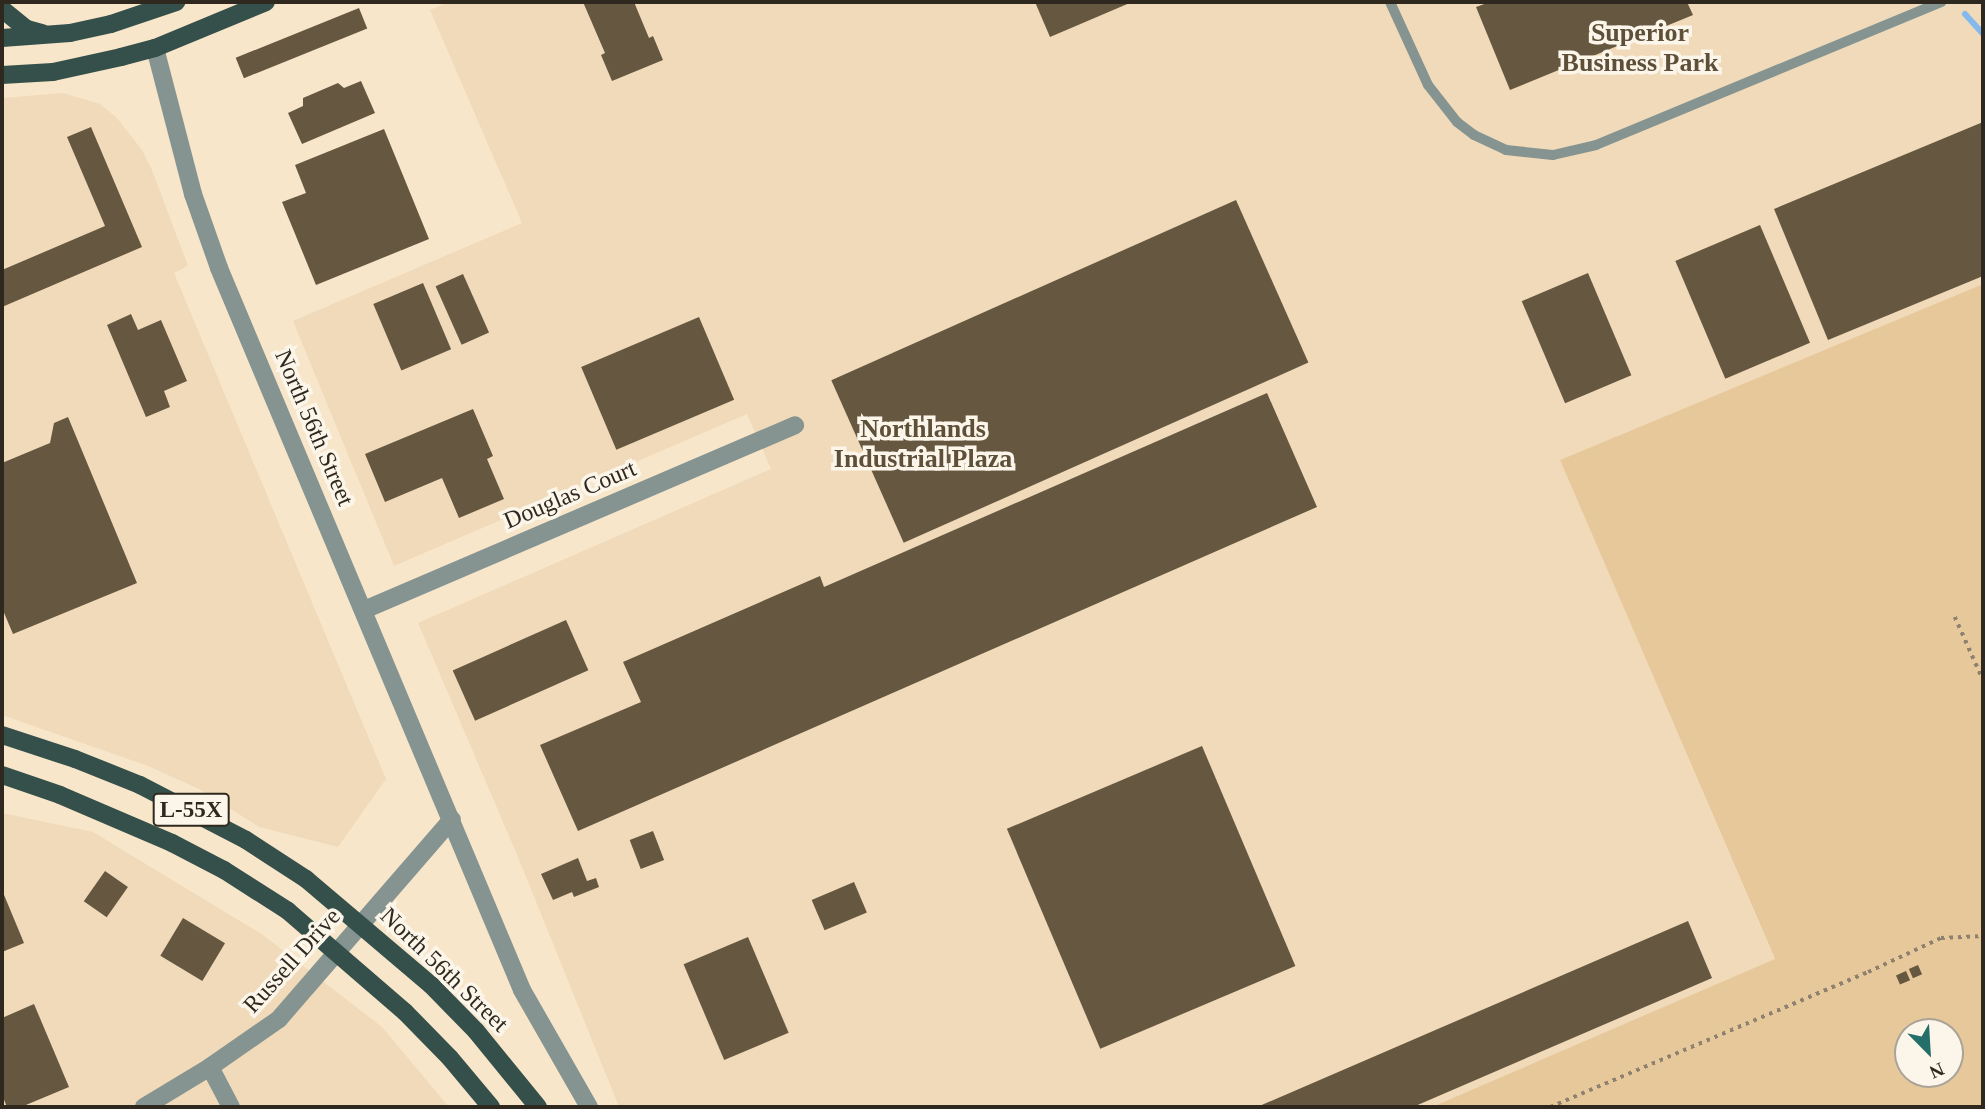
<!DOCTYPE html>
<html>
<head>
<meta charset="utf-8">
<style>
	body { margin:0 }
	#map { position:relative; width:1985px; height:1109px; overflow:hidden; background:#f8e6cb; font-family:"Times New Roman",serif }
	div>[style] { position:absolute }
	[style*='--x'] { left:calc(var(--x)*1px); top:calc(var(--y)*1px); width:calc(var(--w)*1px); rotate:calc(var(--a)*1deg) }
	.built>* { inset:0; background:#f0dab9 }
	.green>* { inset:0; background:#e6c89b }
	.stream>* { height:6px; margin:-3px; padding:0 3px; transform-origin:3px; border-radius:3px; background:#84b9ed }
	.building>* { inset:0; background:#665740; transform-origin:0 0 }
	.path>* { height:3.5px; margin-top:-1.75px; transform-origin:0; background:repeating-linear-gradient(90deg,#8e816f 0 3.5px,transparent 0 8.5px) }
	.service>* { height:10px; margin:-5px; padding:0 5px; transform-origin:5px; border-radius:5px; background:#859491 }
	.minor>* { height:18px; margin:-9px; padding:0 9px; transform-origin:9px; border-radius:9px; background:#859491 }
	.primary>* { height:18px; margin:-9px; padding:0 9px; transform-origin:9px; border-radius:9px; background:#35504a }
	span { translate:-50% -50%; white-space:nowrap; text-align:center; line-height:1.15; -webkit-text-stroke:7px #fcf5ea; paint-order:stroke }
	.shield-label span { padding:2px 5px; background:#fcf5ea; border:2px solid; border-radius:5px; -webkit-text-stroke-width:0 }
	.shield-label { font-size:23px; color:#2f281e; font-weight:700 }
	.street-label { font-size:24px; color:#2f281e }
	.neighbourhood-label { font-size:26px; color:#5e4f38; font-weight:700 }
	.frame { position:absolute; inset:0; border:4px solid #2f281e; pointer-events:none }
	.north { position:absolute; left:1894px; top:1018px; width:70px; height:70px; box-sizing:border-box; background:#fcf5ea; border:2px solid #aaa398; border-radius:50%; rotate:156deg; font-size:19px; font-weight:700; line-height:28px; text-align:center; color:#2f281e }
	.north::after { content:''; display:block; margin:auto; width:24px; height:32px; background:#256f6a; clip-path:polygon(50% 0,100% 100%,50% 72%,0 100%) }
</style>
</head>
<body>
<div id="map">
	<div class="built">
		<i style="clip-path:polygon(449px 2px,1983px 2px,1983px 284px,1560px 460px,1775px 960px,1432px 1107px,619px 1107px,518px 857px,418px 623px,771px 469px,747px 414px,394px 566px,293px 321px,522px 223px,430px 10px)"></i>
		<i style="clip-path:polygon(63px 93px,100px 104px,117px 118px,142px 150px,152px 170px,188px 266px,174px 273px,386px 779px,338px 847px,259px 827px,199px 789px,148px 766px,2px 715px,2px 98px)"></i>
		<i style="clip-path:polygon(2px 813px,93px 832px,263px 935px,382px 1027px,449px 1107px,2px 1107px)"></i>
	</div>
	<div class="green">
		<i style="clip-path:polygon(evenodd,1983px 284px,1983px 1107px,1432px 1107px,1775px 959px,1560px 460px,1983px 284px,1908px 1032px,1950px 1032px,1950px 1074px,1908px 1074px,1908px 1032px)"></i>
	</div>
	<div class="stream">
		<i style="--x:1965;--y:14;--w:27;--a:48"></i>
	</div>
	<div class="building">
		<i style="clip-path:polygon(583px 2px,634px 2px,649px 38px,653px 36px,663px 60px,612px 81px,601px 55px,605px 53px)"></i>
		<i style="clip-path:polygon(1035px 2px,1132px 2px,1050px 37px)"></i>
		<i style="clip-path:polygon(1490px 2px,1687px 2px,1693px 15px,1510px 90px,1476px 7px)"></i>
		<i style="left:359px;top:8px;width:22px;height:133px;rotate:68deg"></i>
		<i style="clip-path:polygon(361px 81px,375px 113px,302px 144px,288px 113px,303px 106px,303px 98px,338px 83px,344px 88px)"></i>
		<i style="clip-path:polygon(1983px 122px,1983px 276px,1828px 340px,1774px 209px)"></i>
		<i style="clip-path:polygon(91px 127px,142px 247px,2px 307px,2px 270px,105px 226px,67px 137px)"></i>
		<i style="clip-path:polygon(384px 129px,429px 239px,316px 285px,282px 202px,306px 193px,295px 165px)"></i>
		<i style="left:1236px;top:200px;width:178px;height:443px;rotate:66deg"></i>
		<i style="left:1760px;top:225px;width:128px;height:92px;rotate:67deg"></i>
		<i style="left:1588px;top:273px;width:111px;height:72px;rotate:67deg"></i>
		<i style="left:463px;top:274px;width:64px;height:30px;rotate:66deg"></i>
		<i style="left:423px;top:283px;width:72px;height:54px;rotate:67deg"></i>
		<i style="clip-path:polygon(131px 314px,138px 330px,161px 320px,187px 381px,164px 391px,170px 407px,146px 417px,107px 325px)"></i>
		<i style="left:699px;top:317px;width:90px;height:128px;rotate:67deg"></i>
		<i style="clip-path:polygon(1267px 393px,1317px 507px,578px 831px,540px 745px,641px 702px,623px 662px,820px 576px,824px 587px)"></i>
		<i style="clip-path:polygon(473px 409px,493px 456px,487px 459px,504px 499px,459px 518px,442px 478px,385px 502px,365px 454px)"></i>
		<i style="clip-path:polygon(68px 417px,137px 583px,13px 634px,2px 608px,2px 463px,50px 443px,54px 423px)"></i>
		<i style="left:566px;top:620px;width:55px;height:124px;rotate:66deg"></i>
		<i style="left:1202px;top:746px;width:239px;height:212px;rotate:67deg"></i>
		<i style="left:653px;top:831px;width:31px;height:25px;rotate:69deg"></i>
		<i style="clip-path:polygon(578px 858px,587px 881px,596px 878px,599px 887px,574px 897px,572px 892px,553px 900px,541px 874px)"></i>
		<i style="left:105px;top:871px;width:28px;height:37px;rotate:35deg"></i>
		<i style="left:854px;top:882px;width:33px;height:46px;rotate:67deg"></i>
		<i style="clip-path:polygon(2px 890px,24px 943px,2px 952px)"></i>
		<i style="left:183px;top:918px;width:49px;height:44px;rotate:31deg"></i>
		<i style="clip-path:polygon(1688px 921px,1712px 978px,1413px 1107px,1257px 1107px)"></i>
		<i style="left:748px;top:937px;width:104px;height:70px;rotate:67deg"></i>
		<i style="left:1918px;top:965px;width:10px;height:10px;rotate:66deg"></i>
		<i style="left:1906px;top:971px;width:10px;height:11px;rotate:66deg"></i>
		<i style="clip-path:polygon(34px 1004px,69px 1087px,21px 1107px,7px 1107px,2px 1095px,2px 1018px)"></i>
	</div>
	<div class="path">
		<i style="--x:1955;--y:617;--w:69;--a:66"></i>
		<i style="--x:1550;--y:1107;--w:345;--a:-23"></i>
		<i style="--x:1868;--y:972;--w:81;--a:-25"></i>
		<i style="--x:1941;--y:938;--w:42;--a:-2.7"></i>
	</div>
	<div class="service">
		<i style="--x:1390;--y:2;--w:91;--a:65.4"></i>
		<i style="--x:1428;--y:85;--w:47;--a:51.9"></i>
		<i style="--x:1457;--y:122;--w:21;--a:37"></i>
		<i style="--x:1474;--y:135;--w:35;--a:25"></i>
		<i style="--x:1506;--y:150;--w:47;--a:6.1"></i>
		<i style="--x:1553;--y:155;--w:44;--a:-13.1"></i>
		<i style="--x:1596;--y:145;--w:374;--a:-22.5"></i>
	</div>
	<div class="minor">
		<i style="--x:155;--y:48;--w:151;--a:75.4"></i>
		<i style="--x:193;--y:194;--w:78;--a:70.6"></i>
		<i style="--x:219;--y:268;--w:783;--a:67.23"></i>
		<i style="--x:522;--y:990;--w:135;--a:60.2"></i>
		<i style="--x:364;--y:610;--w:469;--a:-23.2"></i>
		<i style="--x:210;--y:1067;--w:45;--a:62.3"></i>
		<i style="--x:144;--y:1107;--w:77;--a:-31.2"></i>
		<i style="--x:210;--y:1067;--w:84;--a:-34.8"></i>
		<i style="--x:279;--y:1019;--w:264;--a:-49.1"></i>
	</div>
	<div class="primary">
		<i style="--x:2;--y:9;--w:32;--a:39"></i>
		<i style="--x:27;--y:29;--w:16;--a:15"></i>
		<i style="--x:2;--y:38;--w:68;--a:-4.2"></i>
		<i style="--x:70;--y:33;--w:42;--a:-12.4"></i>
		<i style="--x:111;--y:24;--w:69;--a:-18.7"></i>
		<i style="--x:2;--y:75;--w:51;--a:-3.4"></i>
		<i style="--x:53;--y:72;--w:70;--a:-12.4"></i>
		<i style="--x:121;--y:57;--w:35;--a:-15"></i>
		<i style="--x:155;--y:48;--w:120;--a:-22.5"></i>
		<i style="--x:2;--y:735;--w:77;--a:18.2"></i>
		<i style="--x:75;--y:759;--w:70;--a:21.8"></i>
		<i style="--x:140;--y:785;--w:119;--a:27.4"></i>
		<i style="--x:246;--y:840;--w:72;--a:33"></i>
		<i style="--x:306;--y:879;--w:164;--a:40.3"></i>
		<i style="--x:431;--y:985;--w:64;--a:45.6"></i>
		<i style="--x:476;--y:1031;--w:98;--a:50.8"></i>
		<i style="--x:2;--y:775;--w:61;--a:19"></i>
		<i style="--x:60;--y:795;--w:122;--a:23.2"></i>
		<i style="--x:172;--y:843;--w:59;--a:27.4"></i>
		<i style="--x:224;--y:870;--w:76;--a:32.6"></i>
		<i style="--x:288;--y:911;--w:155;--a:40.8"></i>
		<i style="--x:405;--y:1012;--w:64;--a:45.6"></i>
		<i style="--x:450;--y:1058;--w:64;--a:50.1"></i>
	</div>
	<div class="shield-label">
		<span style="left:191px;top:810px">L-55X</span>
	</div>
	<div class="street-label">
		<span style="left:314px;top:428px;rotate:67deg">North 56th Street</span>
		<span style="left:570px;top:495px;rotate:-23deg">Douglas Court</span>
		<span style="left:292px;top:961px;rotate:-48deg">Russell Drive</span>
		<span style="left:444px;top:970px;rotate:44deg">North 56th Street</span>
	</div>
	<div class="neighbourhood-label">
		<span style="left:1640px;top:48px">Superior<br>Business Park</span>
		<span style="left:923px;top:444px">Northlands<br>Industrial Plaza</span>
	</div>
	<div class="frame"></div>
	<div class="north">N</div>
</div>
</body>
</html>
